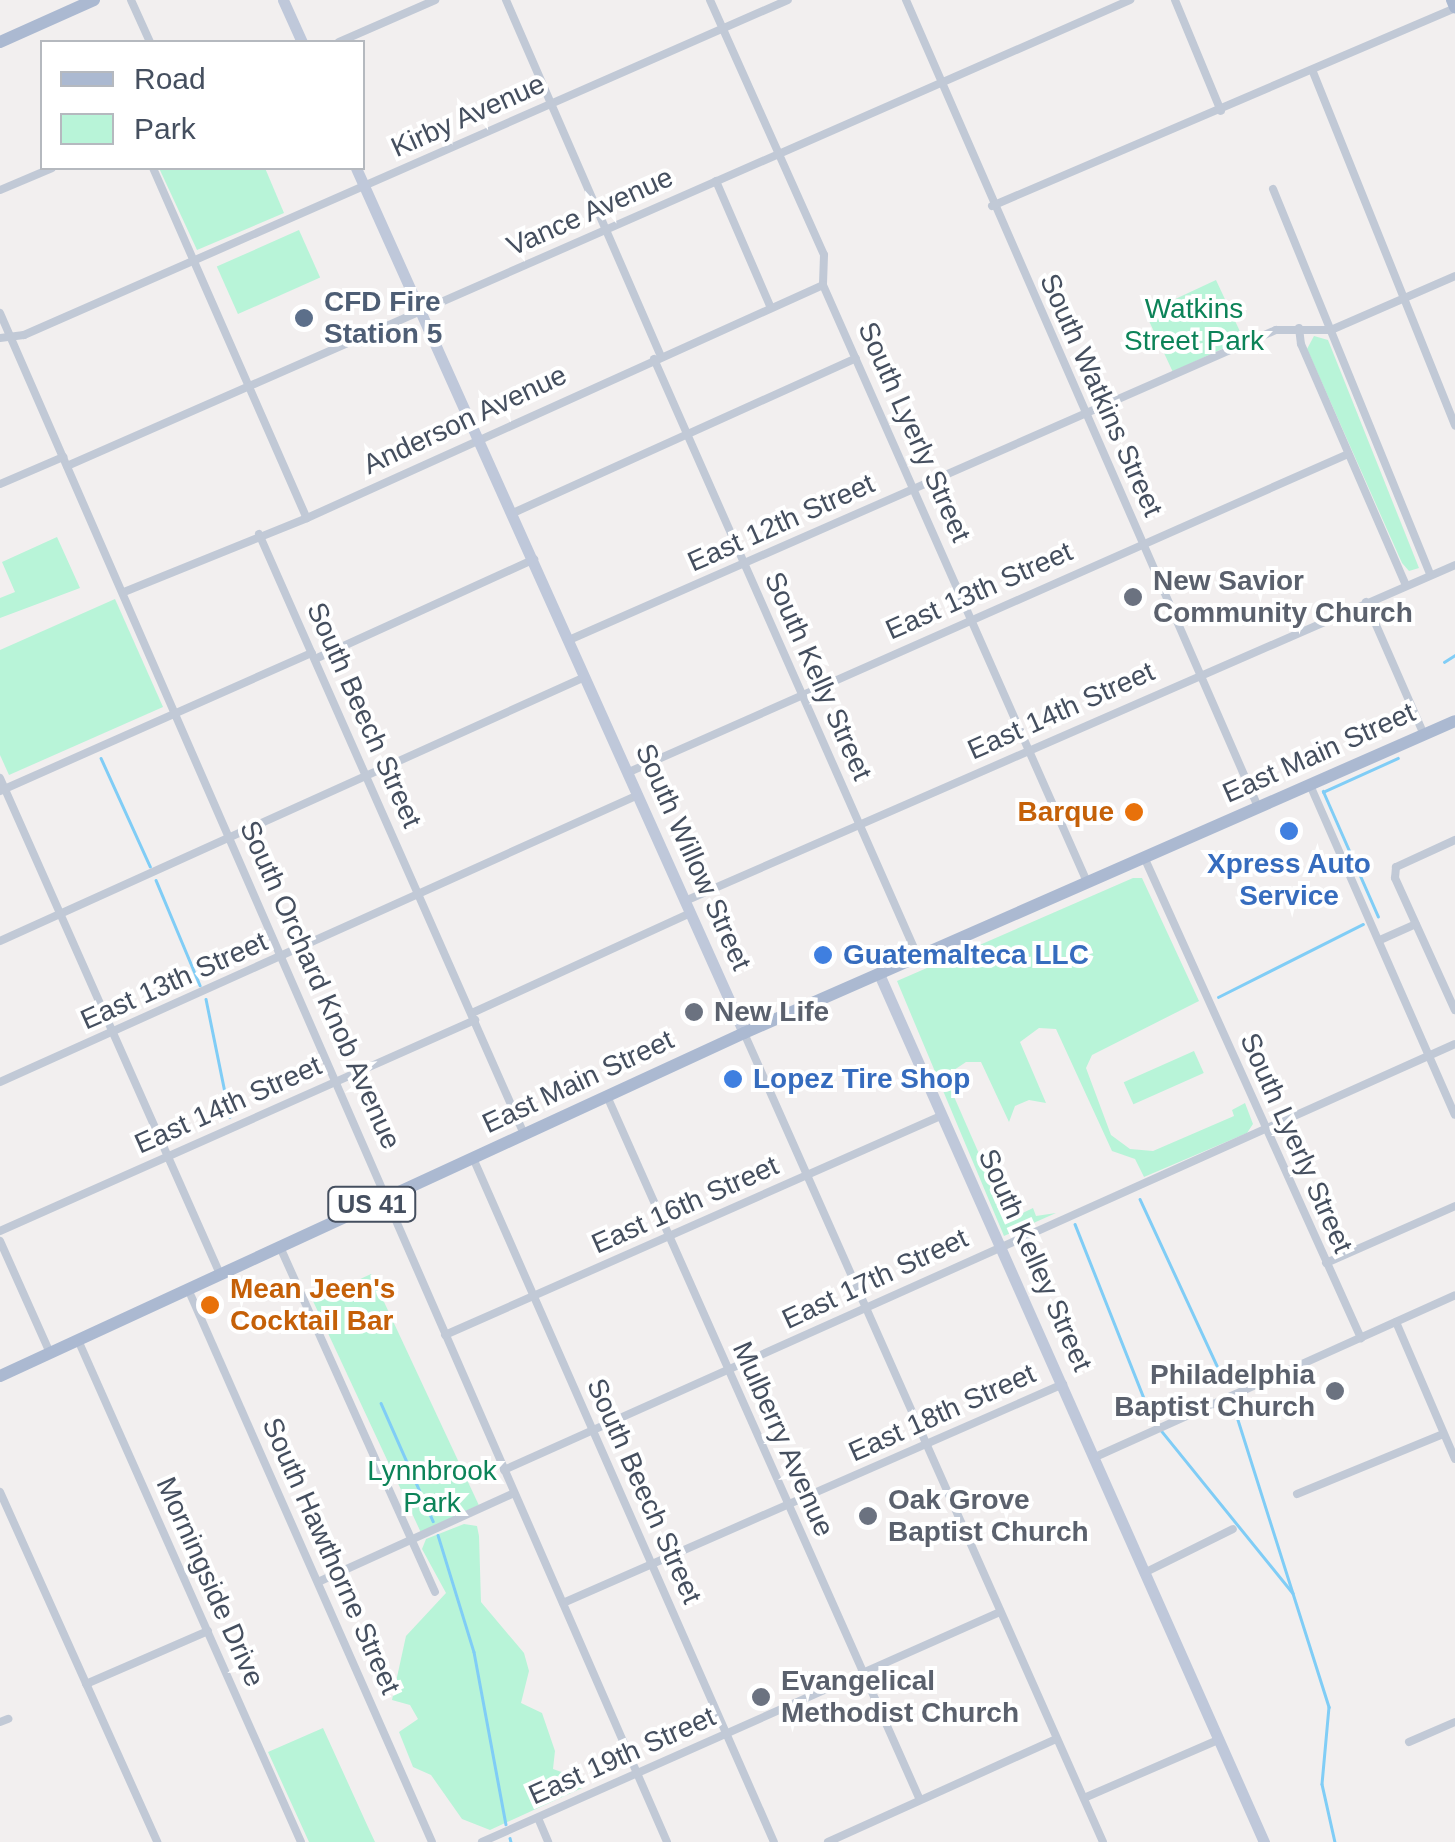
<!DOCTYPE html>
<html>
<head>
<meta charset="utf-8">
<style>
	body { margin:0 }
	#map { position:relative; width:1455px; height:1842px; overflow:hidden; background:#f2efef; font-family:Helvetica,sans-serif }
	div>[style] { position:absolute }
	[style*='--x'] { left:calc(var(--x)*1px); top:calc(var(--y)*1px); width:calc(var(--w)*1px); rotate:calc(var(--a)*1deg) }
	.green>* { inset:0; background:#b8f4d8; transform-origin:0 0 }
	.stream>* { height:2.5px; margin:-1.25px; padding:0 1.25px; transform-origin:1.25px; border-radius:1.25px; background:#80cdf6 }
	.street>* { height:8px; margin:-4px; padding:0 4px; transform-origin:4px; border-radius:4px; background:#c1c9d6 }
	.secondary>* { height:11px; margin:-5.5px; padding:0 5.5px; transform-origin:5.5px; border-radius:5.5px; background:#bfc8da }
	.primary>* { height:12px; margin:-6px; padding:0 6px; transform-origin:6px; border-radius:6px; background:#abb9d1 }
	.dots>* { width:28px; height:28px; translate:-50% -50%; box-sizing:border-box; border:5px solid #fff; border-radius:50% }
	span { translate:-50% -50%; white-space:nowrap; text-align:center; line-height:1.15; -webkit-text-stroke:8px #fff; paint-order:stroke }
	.shield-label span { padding:2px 8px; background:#fff; border:2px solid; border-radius:8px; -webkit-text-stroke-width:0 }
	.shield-label { font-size:25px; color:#454f5f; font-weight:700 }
	.street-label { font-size:28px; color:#454f5f }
	.service-label { font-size:28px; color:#4e5e75; font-weight:700 }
	.left { translate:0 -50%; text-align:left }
	.park-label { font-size:28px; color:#0c8358 }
	.worship-label { font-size:28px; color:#5b616d; font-weight:700 }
	.right { translate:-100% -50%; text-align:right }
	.food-label { font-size:28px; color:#c56008; font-weight:700 }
	.shop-label { font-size:28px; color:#366cbe; font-weight:700 }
	.legend { position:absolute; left:40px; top:40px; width:325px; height:130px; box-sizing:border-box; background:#fff; border:2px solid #b5b9bf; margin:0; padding:12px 18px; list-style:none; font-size:30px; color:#454f5f }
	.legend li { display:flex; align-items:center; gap:20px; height:50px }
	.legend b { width:50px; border:2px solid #b5b9bf }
</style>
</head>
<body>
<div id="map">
	<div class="green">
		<i style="clip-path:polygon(159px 168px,265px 168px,284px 213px,197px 250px)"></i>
		<i style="left:299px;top:230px;width:52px;height:90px;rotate:66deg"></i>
		<i style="left:1216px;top:280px;width:65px;height:78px;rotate:65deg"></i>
		<i style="clip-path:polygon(1314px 336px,1328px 340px,1419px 568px,1409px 571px,1402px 563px,1307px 349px)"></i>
		<i style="clip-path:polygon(57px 537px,80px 588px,0 618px,0 598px,15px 592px,2px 562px)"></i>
		<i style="clip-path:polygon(115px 599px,163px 707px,9px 775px,0 755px,0 650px)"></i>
		<i style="clip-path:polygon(1133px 878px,1142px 878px,1199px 1001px,1092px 1055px,1086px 1068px,1111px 1135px,1130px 1149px,1153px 1151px,1234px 1116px,1232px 1110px,1245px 1103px,1253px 1124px,1247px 1133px,1144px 1177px,1135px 1159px,1112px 1151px,1056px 1029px,1039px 1028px,1020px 1042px,1046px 1103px,1029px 1100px,1015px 1106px,1009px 1122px,981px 1062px,966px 1062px,945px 1076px,1008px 1220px,1033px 1208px,1036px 1216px,1056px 1213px,1004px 1236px,897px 981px)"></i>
		<i style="left:1194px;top:1051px;width:24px;height:77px;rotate:66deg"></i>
		<i style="left:371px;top:1274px;width:255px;height:64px;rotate:65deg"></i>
		<i style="clip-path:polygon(464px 1524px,477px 1526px,479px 1536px,481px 1602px,524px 1653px,529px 1671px,521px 1703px,542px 1713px,555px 1751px,553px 1769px,584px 1780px,582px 1788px,490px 1830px,462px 1819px,431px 1775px,413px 1767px,399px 1732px,418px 1719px,410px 1705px,392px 1700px,406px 1636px,446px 1593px,422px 1549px,426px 1539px)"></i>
		<i style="clip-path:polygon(323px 1728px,368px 1827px,375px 1842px,309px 1842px,268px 1752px)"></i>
	</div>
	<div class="stream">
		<i style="--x:1444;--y:662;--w:13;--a:-32"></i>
		<i style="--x:101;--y:758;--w:119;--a:65.6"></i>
		<i style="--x:156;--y:880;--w:114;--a:67.3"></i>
		<i style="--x:1378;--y:917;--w:137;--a:-113.7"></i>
		<i style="--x:1323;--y:792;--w:82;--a:-24.4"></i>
		<i style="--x:1218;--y:997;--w:162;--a:-26.7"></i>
		<i style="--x:206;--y:999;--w:120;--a:78.5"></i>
		<i style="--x:1140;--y:1199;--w:205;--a:65.2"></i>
		<i style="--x:1075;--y:1224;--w:209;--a:68.4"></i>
		<i style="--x:1232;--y:1401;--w:321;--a:72.4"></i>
		<i style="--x:1329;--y:1707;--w:77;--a:95.2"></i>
		<i style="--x:1322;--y:1784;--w:59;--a:77.4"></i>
		<i style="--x:381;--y:1403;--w:129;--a:66.2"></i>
		<i style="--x:1160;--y:1429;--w:211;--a:51"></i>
		<i style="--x:438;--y:1535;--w:122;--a:72.9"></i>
		<i style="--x:474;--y:1652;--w:175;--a:79.5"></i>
		<i style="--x:510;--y:1838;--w:4;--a:76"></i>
	</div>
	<div class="street">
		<i style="--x:131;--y:0;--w:46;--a:65.7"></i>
		<i style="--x:506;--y:0;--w:387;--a:66.5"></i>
		<i style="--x:710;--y:0;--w:279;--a:65.9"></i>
		<i style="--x:824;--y:255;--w:30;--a:92"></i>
		<i style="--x:823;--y:285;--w:653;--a:66.14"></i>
		<i style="--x:906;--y:0;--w:880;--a:66.43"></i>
		<i style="--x:1175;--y:0;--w:120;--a:67.5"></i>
		<i style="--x:339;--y:42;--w:105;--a:-23.6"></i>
		<i style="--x:1313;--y:72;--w:381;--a:68.1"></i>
		<i style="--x:153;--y:168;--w:382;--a:66.3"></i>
		<i style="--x:716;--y:181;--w:136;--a:66.6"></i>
		<i style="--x:1273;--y:189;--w:416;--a:67.8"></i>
		<i style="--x:0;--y:190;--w:56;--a:-22.9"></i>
		<i style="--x:992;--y:206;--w:504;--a:-23.15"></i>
		<i style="--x:0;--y:313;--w:1668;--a:66.43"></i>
		<i style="--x:1299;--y:328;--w:16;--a:83"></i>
		<i style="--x:1301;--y:344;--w:263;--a:66.5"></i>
		<i style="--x:0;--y:338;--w:24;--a:-7"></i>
		<i style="--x:24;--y:335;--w:834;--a:-23.68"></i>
		<i style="--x:654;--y:359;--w:654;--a:66.18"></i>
		<i style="--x:67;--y:466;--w:1161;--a:-23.67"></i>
		<i style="--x:0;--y:484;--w:69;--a:-23.2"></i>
		<i style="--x:513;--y:513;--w:376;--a:-24.3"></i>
		<i style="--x:259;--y:534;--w:656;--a:66.17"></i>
		<i style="--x:124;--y:592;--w:197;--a:-22"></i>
		<i style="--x:307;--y:518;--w:566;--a:-24.3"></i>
		<i style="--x:1366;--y:602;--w:145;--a:66.4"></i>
		<i style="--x:569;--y:640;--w:772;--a:-23.68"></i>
		<i style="--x:1276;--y:330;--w:55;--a:0"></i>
		<i style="--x:1331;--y:330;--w:135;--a:-23.5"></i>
		<i style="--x:315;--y:659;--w:241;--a:-24.5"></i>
		<i style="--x:629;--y:772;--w:786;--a:-23.86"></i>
		<i style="--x:0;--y:778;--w:543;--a:66.08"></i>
		<i style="--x:1310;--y:785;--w:360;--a:66.3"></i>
		<i style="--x:0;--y:791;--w:341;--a:-23.9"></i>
		<i style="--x:1455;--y:840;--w:65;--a:155.4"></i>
		<i style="--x:1396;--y:867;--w:11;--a:95"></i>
		<i style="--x:1395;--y:878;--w:145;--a:65.6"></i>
		<i style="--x:1144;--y:857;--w:528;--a:65.72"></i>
		<i style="--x:685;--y:901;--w:840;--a:-23.57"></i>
		<i style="--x:1380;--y:940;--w:39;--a:-24"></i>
		<i style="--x:0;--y:941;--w:642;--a:-24.29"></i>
		<i style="--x:472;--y:1013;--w:240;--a:-24.6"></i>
		<i style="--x:744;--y:1033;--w:885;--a:66.07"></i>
		<i style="--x:0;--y:1082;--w:700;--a:-24.22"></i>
		<i style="--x:607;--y:1096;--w:770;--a:66.03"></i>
		<i style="--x:473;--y:1158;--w:747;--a:66.25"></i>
		<i style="--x:0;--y:1231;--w:520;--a:-23.95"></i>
		<i style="--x:0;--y:1241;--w:123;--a:65.9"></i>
		<i style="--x:280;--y:1247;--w:378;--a:65.8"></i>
		<i style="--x:1326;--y:1263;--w:141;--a:-23.8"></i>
		<i style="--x:188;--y:1289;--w:604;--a:66.19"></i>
		<i style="--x:1396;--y:1322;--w:149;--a:66.7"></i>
		<i style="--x:445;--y:1335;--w:544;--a:-23.83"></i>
		<i style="--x:78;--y:1340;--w:549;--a:66.05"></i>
		<i style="--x:1093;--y:1458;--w:397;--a:-24.2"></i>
		<i style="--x:504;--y:1470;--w:1042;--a:-24.13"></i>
		<i style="--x:0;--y:1492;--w:384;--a:65.8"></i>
		<i style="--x:1297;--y:1494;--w:158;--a:-22.3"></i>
		<i style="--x:1144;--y:1573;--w:99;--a:-26.3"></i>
		<i style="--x:318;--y:1582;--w:215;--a:-24.4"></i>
		<i style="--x:563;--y:1603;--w:546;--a:-23.65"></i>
		<i style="--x:86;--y:1684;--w:133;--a:-23.5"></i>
		<i style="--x:0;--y:1722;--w:9;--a:-21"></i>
		<i style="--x:1409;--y:1742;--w:50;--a:-23.5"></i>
		<i style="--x:1084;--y:1798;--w:146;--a:-23.4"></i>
		<i style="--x:538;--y:1818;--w:26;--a:67"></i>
		<i style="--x:482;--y:1842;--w:567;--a:-23.94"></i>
		<i style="--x:828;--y:1842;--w:250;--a:-24.3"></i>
	</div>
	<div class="secondary">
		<i style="--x:283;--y:0;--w:46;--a:65.7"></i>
		<i style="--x:356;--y:168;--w:948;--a:65.84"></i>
		<i style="--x:879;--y:974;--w:950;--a:66.08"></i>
	</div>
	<div class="primary">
		<i style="--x:1452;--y:0;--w:8;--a:67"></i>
		<i style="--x:0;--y:42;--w:103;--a:-24.1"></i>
		<i style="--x:0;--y:1376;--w:819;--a:-24.75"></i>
		<i style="--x:744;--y:1033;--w:776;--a:-23.69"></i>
	</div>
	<div class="dots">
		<i style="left:304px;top:318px;background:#5c6f8a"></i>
		<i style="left:1133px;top:597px;background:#6b7280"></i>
		<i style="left:1134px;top:812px;background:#e8710a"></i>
		<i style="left:1289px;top:831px;background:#3f7fe0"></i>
		<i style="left:823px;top:955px;background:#3f7fe0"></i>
		<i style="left:694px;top:1012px;background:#6b7280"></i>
		<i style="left:733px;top:1079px;background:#3f7fe0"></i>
		<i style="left:210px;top:1305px;background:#e8710a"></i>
		<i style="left:1335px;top:1391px;background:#6b7280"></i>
		<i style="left:868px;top:1516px;background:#6b7280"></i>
		<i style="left:761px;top:1697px;background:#6b7280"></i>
	</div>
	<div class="shield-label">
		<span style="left:372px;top:1204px">US 41</span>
	</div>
	<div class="street-label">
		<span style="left:468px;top:116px;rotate:-24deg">Kirby Avenue</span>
		<span style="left:590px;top:212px;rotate:-24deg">Vance Avenue</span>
		<span style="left:1101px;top:395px;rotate:66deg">South Watkins Street</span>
		<span style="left:465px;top:420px;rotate:-25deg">Anderson Avenue</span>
		<span style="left:914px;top:432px;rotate:66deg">South Lyerly Street</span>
		<span style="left:781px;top:523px;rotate:-24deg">East 12th Street</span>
		<span style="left:979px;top:591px;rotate:-24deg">East 13th Street</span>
		<span style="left:818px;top:676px;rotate:66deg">South Kelly Street</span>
		<span style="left:1061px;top:711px;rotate:-24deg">East 14th Street</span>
		<span style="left:364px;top:715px;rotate:66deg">South Beech Street</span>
		<span style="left:1319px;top:753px;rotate:-24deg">East Main Street</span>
		<span style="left:693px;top:857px;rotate:66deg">South Willow Street</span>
		<span style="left:174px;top:981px;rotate:-24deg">East 13th Street</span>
		<span style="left:320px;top:985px;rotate:66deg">South Orchard Knob Avenue</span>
		<span style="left:578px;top:1082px;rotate:-25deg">East Main Street</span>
		<span style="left:228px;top:1105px;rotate:-24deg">East 14th Street</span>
		<span style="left:1296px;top:1143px;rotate:66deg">South Lyerly Street</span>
		<span style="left:685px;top:1205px;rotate:-24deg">East 16th Street</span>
		<span style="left:1035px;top:1260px;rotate:66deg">South Kelley Street</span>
		<span style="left:875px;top:1279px;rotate:-25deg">East 17th Street</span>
		<span style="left:942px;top:1413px;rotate:-24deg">East 18th Street</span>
		<span style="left:783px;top:1439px;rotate:66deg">Mulberry Avenue</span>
		<span style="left:644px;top:1491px;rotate:66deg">South Beech Street</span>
		<span style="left:331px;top:1556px;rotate:66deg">South Hawthorne Street</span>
		<span style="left:210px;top:1582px;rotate:66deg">Morningside Drive</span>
		<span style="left:622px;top:1756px;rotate:-24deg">East 19th Street</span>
	</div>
	<div class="service-label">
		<span class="left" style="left:324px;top:318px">CFD Fire<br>Station 5</span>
	</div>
	<div class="park-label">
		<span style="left:1194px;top:325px">Watkins<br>Street Park</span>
		<span style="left:432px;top:1487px">Lynnbrook<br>Park</span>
	</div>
	<div class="worship-label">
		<span class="left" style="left:1153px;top:597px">New Savior<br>Community Church</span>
		<span class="left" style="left:714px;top:1012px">New Life</span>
		<span class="right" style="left:1315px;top:1391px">Philadelphia<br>Baptist Church</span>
		<span class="left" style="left:888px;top:1516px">Oak Grove<br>Baptist Church</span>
		<span class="left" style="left:781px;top:1697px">Evangelical<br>Methodist Church</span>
	</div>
	<div class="food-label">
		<span class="right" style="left:1114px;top:812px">Barque</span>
		<span class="left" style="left:230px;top:1305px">Mean Jeen's<br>Cocktail Bar</span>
	</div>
	<div class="shop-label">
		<span style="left:1289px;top:880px">Xpress Auto<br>Service</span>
		<span class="left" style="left:843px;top:955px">Guatemalteca LLC</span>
		<span class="left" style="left:753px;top:1079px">Lopez Tire Shop</span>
	</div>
	<ul class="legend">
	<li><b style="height:12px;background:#abb9d1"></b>Road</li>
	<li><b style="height:28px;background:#b8f4d8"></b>Park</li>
	</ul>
</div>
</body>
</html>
